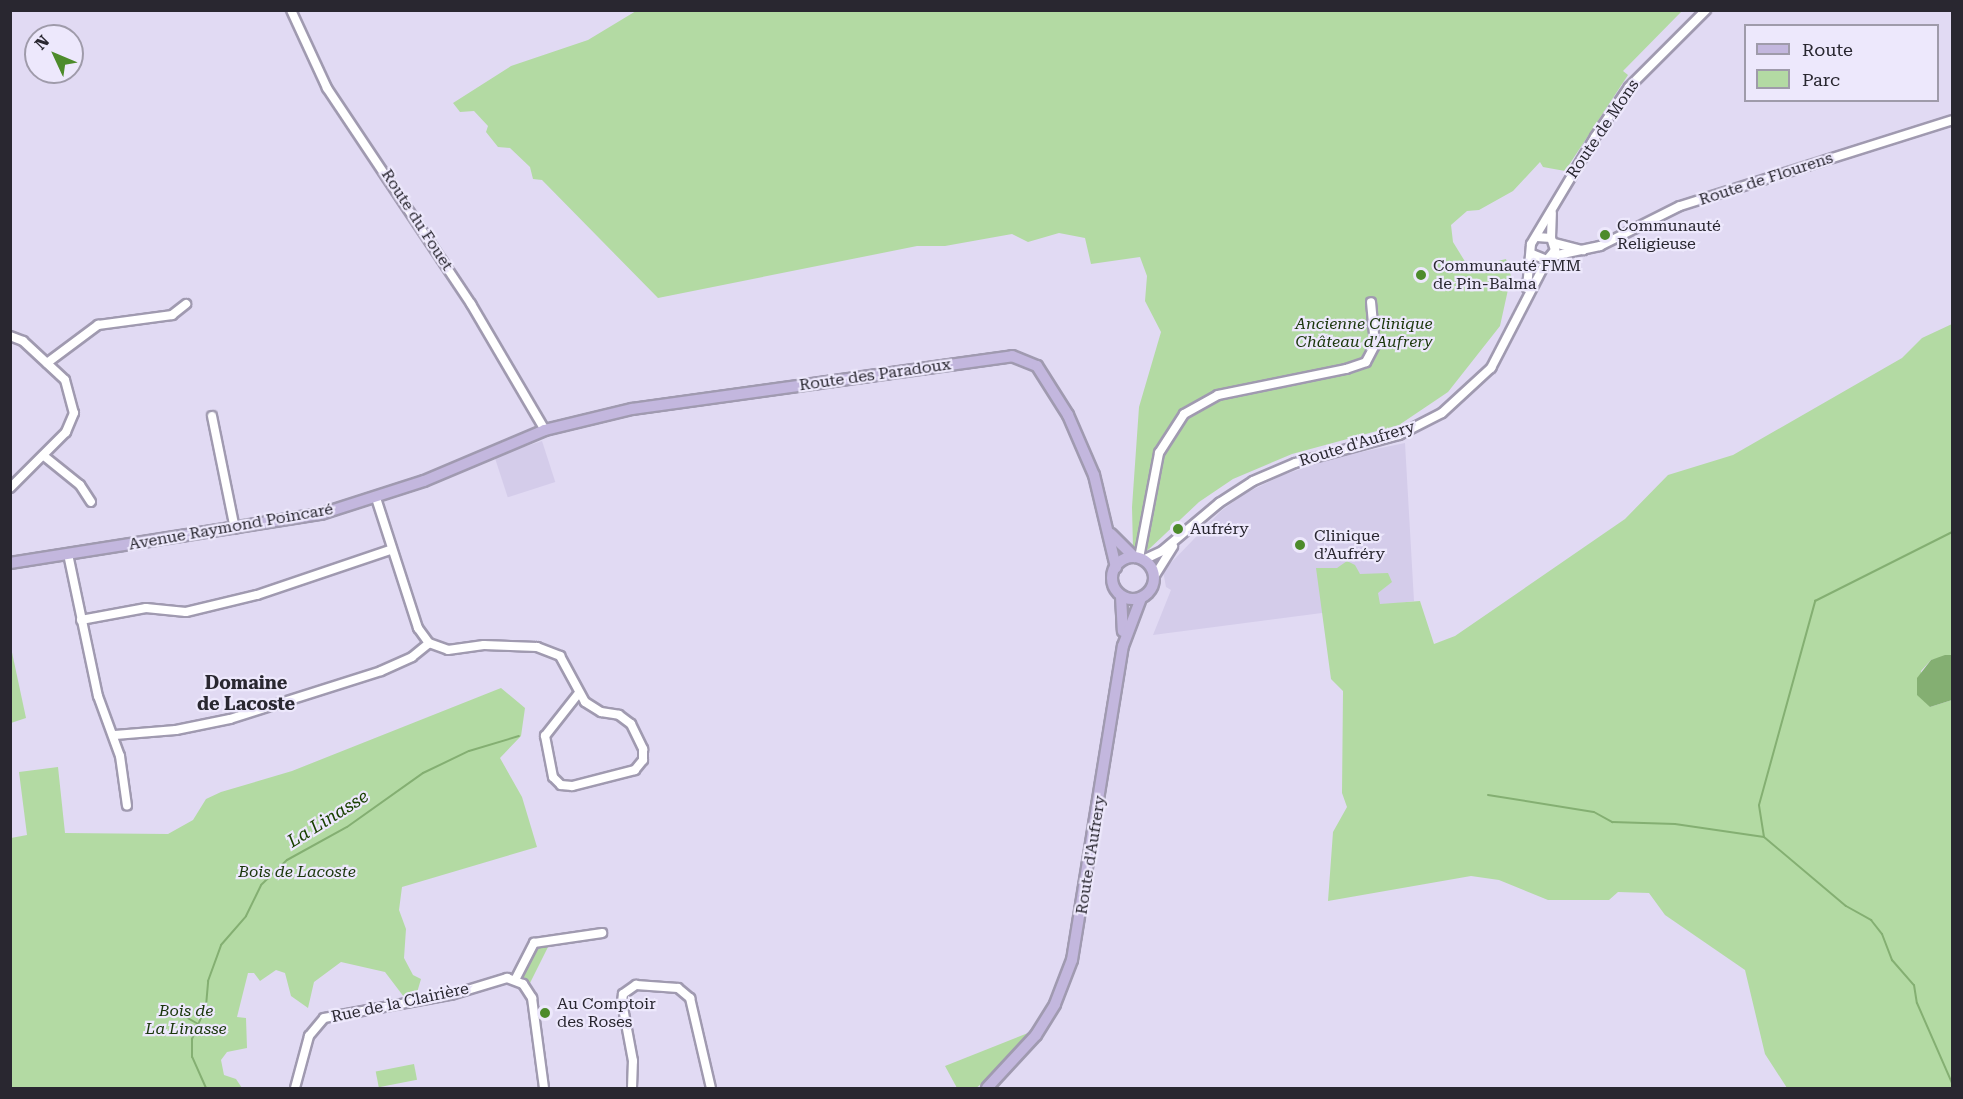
<!DOCTYPE html>
<html>
<head>
<meta charset="utf-8">
<style>
	body { margin:0 }
	#map { position:relative; width:1963px; height:1099px; overflow:hidden; background:#e1daf3; font-family:"Roboto Serif",serif }
	div>[style] { position:absolute }
	[style*='--x'] { left:calc(var(--x)*1px); top:calc(var(--y)*1px); width:calc(var(--w)*1px); rotate:calc(var(--a)*1deg) }
	.built>* { inset:0; background:#d4ccea; transform-origin:0 0 }
	.green>* { inset:0; background:#b3daa3; transform-origin:0 0 }
	.water>* { inset:0; background:#84af72 }
	.stream>* { height:2px; margin:-1px; padding:0 1px; transform-origin:1px; border-radius:1px; background:#84af72 }
	.roads { filter:drop-shadow(2px 0 #a09ab0) drop-shadow(-2px 0 #a09ab0) drop-shadow(0 2px #a09ab0) drop-shadow(0 -2px #a09ab0) }
	.minor>* { height:8px; margin:-4px; padding:0 4px; transform-origin:4px; border-radius:4px; background:#fff }
	.major>* { height:10px; margin:-5px; padding:0 5px; transform-origin:5px; border-radius:5px; background:#c3b7de }
	.major>.ring { margin:-5px; padding:0; box-sizing:content-box; background:none; border:10px solid #c3b7de; border-radius:50% }
	.dots>* { width:16px; height:16px; translate:-50% -50%; box-sizing:border-box; border:3px solid #ede8fc; border-radius:50% }
	span { translate:-50% -50%; white-space:nowrap; text-align:center; line-height:1.15; -webkit-text-stroke:4.5px #ede8fc; paint-order:stroke }
	.street-label { font-size:16px; color:#292730 }
	.poi-label { font-size:16px; color:#292730 }
	.left { translate:0 -50%; text-align:left }
	.park-label { font-size:16px; color:#1a360b; font-style:italic }
	.neighbourhood-label { font-size:18px; color:#292730; font-weight:700 }
	.water-label { font-size:18px; color:#194100; font-style:italic }
	.frame { position:absolute; inset:0; border:12px solid #292730; pointer-events:none }
	.legend { position:absolute; left:1744px; top:24px; width:195px; height:78px; box-sizing:border-box; background:#ede8fc; border:2px solid #9f9baa; margin:0; padding:8px 10px; list-style:none; font-size:18px; color:#292730 }
	.legend li { display:flex; align-items:center; gap:12px; height:30px }
	.legend b { width:30px; border:2px solid #9f9baa }
	.north { position:absolute; left:24px; top:24px; width:60px; height:60px; box-sizing:border-box; background:#ede8fc; border:2px solid #9f9baa; border-radius:50%; rotate:314deg; font-size:16px; font-weight:700; line-height:24px; text-align:center; color:#292730 }
	.north::after { content:''; display:block; margin:auto; width:21px; height:27px; background:#4d8b2b; clip-path:polygon(50% 0,100% 100%,50% 72%,0 100%) }
</style>
</head>
<body>
<div id="map">
	<div class="built">
		<i style="left:542px;top:441px;width:43px;height:50px;rotate:72deg"></i>
		<i style="clip-path:polygon(1405px 443px,1414px 601px,1153px 635px,1171px 590px,1166px 587px,1163px 571px,1221px 511px,1244px 494px,1283px 475px,1337px 457px)"></i>
	</div>
	<div class="green">
		<i style="clip-path:polygon(636px 11px,1682px 11px,1623px 71px,1628px 75px,1565px 171px,1543px 167px,1540px 162px,1513px 191px,1479px 210px,1467px 211px,1451px 225px,1453px 242px,1469px 268px,1506px 259px,1511px 276px,1500px 326px,1448px 392px,1399px 425px,1292px 454px,1233px 479px,1199px 502px,1147px 551px,1133px 549px,1132px 507px,1139px 407px,1161px 332px,1145px 301px,1147px 276px,1140px 257px,1091px 264px,1085px 238px,1059px 233px,1028px 242px,1012px 234px,945px 246px,917px 246px,658px 298px,542px 180px,533px 179px,530px 167px,510px 148px,498px 147px,486px 132px,488px 126px,474px 111px,460px 112px,453px 103px,511px 66px,588px 40px)"></i>
		<i style="clip-path:polygon(1952px 324px,1952px 655px,1931px 660px,1921px 671px,1930px 707px,1952px 700px,1952px 1088px,1787px 1088px,1765px 1054px,1745px 970px,1665px 915px,1649px 893px,1618px 892px,1609px 900px,1548px 900px,1499px 880px,1471px 876px,1328px 901px,1333px 832px,1347px 807px,1342px 793px,1343px 691px,1331px 679px,1316px 568px,1337px 568px,1347px 561px,1355px 565px,1360px 574px,1388px 573px,1392px 582px,1378px 593px,1380px 604px,1420px 601px,1434px 644px,1455px 636px,1625px 519px,1668px 475px,1733px 455px,1902px 358px,1922px 338px)"></i>
		<i style="clip-path:polygon(10px 643px,26px 718px,11px 723px,10px 723px)"></i>
		<i style="clip-path:polygon(501px 688px,525px 708px,521px 736px,500px 758px,522px 797px,537px 847px,402px 887px,399px 910px,406px 929px,404px 958px,413px 975px,421px 979px,416px 996px,404px 997px,385px 972px,341px 962px,314px 982px,308px 1008px,291px 996px,285px 973px,276px 970px,260px 981px,254px 973px,248px 973px,237px 1017px,246px 1018px,247px 1048px,227px 1052px,221px 1060px,224px 1075px,236px 1079px,242px 1088px,11px 1088px,11px 838px,27px 835px,19px 772px,58px 767px,65px 833px,168px 834px,193px 820px,206px 799px,221px 792px,292px 771px)"></i>
		<i style="clip-path:polygon(536px 945px,548px 947px,529px 985px,520px 977px)"></i>
		<i style="clip-path:polygon(1028px 1033px,998px 1071px,976px 1088px,957px 1088px,945px 1066px)"></i>
		<i style="left:414px;top:1064px;width:16px;height:39px;rotate:79deg"></i>
	</div>
	<div class="water">
		<i style="clip-path:polygon(1945px 655px,1952px 655px,1952px 700px,1930px 707px,1917px 695px,1917px 678px,1931px 660px)"></i>
	</div>
	<div class="stream">
		<i style="--x:1488;--y:795;--w:107;--a:9.1"></i>
		<i style="--x:1594;--y:812;--w:21;--a:29"></i>
		<i style="--x:1612;--y:822;--w:63;--a:1.8"></i>
		<i style="--x:1675;--y:824;--w:90;--a:8.3"></i>
		<i style="--x:1764;--y:837;--w:107;--a:40.1"></i>
		<i style="--x:1846;--y:906;--w:29;--a:29"></i>
		<i style="--x:1871;--y:920;--w:18;--a:52"></i>
		<i style="--x:1882;--y:934;--w:28;--a:69"></i>
		<i style="--x:1892;--y:960;--w:33;--a:49"></i>
		<i style="--x:1914;--y:985;--w:18;--a:81"></i>
		<i style="--x:1917;--y:1003;--w:87;--a:66.4"></i>
		<i style="--x:1764;--y:837;--w:32;--a:-99"></i>
		<i style="--x:1759;--y:805;--w:212;--a:-74.6"></i>
		<i style="--x:1815;--y:601;--w:153;--a:-26.7"></i>
		<i style="--x:179;--y:1013;--w:22;--a:30"></i>
		<i style="--x:206;--y:1088;--w:34;--a:-114"></i>
		<i style="--x:192;--y:1057;--w:18;--a:-90"></i>
		<i style="--x:192;--y:1039;--w:36;--a:-67"></i>
		<i style="--x:206;--y:1006;--w:25;--a:-85"></i>
		<i style="--x:208;--y:981;--w:38;--a:-70"></i>
		<i style="--x:221;--y:945;--w:38;--a:-49"></i>
		<i style="--x:246;--y:916;--w:34;--a:-64"></i>
		<i style="--x:261;--y:885;--w:36;--a:-44"></i>
		<i style="--x:287;--y:860;--w:68;--a:-28.8"></i>
		<i style="--x:347;--y:827;--w:93;--a:-35.4"></i>
		<i style="--x:423;--y:773;--w:51;--a:-25.6"></i>
		<i style="--x:469;--y:751;--w:52;--a:-16.7"></i>
	</div>
	<div class="roads">
		<div class="minor">
			<i style="--x:291;--y:10;--w:86;--a:65.2"></i>
			<i style="--x:327;--y:88;--w:260;--a:56.3"></i>
			<i style="--x:471;--y:304;--w:146;--a:59.6"></i>
			<i style="--x:1551;--y:238;--w:25;--a:-88"></i>
			<i style="--x:1554;--y:243;--w:30;--a:14"></i>
			<i style="--x:1532;--y:254;--w:16;--a:22"></i>
			<i style="--x:1547;--y:260;--w:13;--a:-51"></i>
			<i style="--x:1555;--y:250;--w:13;--a:-108"></i>
			<i style="--x:1551;--y:238;--w:14;--a:-176"></i>
			<i style="--x:1553;--y:256;--w:48;--a:-12"></i>
			<i style="--x:1600;--y:246;--w:89;--a:-26.6"></i>
			<i style="--x:1680;--y:206;--w:285;--a:-17.5"></i>
			<i style="--x:1527;--y:288;--w:44;--a:-84.8"></i>
			<i style="--x:1531;--y:244;--w:125;--a:-59.1"></i>
			<i style="--x:1595;--y:137;--w:60;--a:-55.8"></i>
			<i style="--x:1629;--y:87;--w:109;--a:-45"></i>
			<i style="--x:10;--y:336;--w:14;--a:21"></i>
			<i style="--x:23;--y:341;--w:57;--a:42.9"></i>
			<i style="--x:65;--y:380;--w:34;--a:75"></i>
			<i style="--x:74;--y:413;--w:21;--a:113"></i>
			<i style="--x:66;--y:432;--w:79;--a:135"></i>
			<i style="--x:47;--y:363;--w:64;--a:-36.7"></i>
			<i style="--x:98;--y:325;--w:75;--a:-7.7"></i>
			<i style="--x:172;--y:315;--w:18;--a:-38"></i>
			<i style="--x:212;--y:416;--w:115;--a:78.5"></i>
			<i style="--x:44;--y:456;--w:46;--a:38.9"></i>
			<i style="--x:80;--y:485;--w:20;--a:57"></i>
			<i style="--x:376;--y:498;--w:137;--a:72.1"></i>
			<i style="--x:418;--y:628;--w:19;--a:54"></i>
			<i style="--x:68;--y:554;--w:145;--a:78.1"></i>
			<i style="--x:98;--y:696;--w:64;--a:69.9"></i>
			<i style="--x:120;--y:756;--w:50;--a:82"></i>
			<i style="--x:1139;--y:558;--w:107;--a:-79.2"></i>
			<i style="--x:1159;--y:453;--w:46;--a:-57.3"></i>
			<i style="--x:1184;--y:414;--w:39;--a:-29"></i>
			<i style="--x:1218;--y:395;--w:131;--a:-11.5"></i>
			<i style="--x:1346;--y:369;--w:21;--a:-19"></i>
			<i style="--x:1366;--y:362;--w:19;--a:-62"></i>
			<i style="--x:1375;--y:345;--w:43;--a:-95.3"></i>
			<i style="--x:1143;--y:560;--w:21;--a:-25"></i>
			<i style="--x:1162;--y:551;--w:75;--a:-40.1"></i>
			<i style="--x:1219;--y:503;--w:40;--a:-32.9"></i>
			<i style="--x:1253;--y:481;--w:46;--a:-23.2"></i>
			<i style="--x:1295;--y:463;--w:108;--a:-15.1"></i>
			<i style="--x:1399;--y:435;--w:48;--a:-27.1"></i>
			<i style="--x:1442;--y:413;--w:67;--a:-42.6"></i>
			<i style="--x:1491;--y:368;--w:122;--a:-62.6"></i>
			<i style="--x:1154;--y:577;--w:36;--a:-58"></i>
			<i style="--x:81;--y:620;--w:66;--a:-10.5"></i>
			<i style="--x:146;--y:608;--w:40;--a:5.7"></i>
			<i style="--x:186;--y:612;--w:73;--a:-13.5"></i>
			<i style="--x:257;--y:595;--w:140;--a:-18.7"></i>
			<i style="--x:115;--y:735;--w:61;--a:-4.7"></i>
			<i style="--x:176;--y:730;--w:55;--a:-11.5"></i>
			<i style="--x:230;--y:719;--w:158;--a:-17.6"></i>
			<i style="--x:381;--y:671;--w:34;--a:-24"></i>
			<i style="--x:412;--y:657;--w:22;--a:-39"></i>
			<i style="--x:429;--y:643;--w:20;--a:20"></i>
			<i style="--x:448;--y:650;--w:36;--a:-8"></i>
			<i style="--x:484;--y:645;--w:53;--a:2.2"></i>
			<i style="--x:537;--y:647;--w:25;--a:21"></i>
			<i style="--x:560;--y:656;--w:52;--a:61.5"></i>
			<i style="--x:585;--y:702;--w:19;--a:32"></i>
			<i style="--x:601;--y:712;--w:18;--a:9"></i>
			<i style="--x:619;--y:715;--w:15;--a:37"></i>
			<i style="--x:631;--y:724;--w:28;--a:64"></i>
			<i style="--x:643;--y:749;--w:11;--a:90"></i>
			<i style="--x:643;--y:760;--w:13;--a:129"></i>
			<i style="--x:635;--y:770;--w:65;--a:165.7"></i>
			<i style="--x:572;--y:786;--w:11;--a:-175"></i>
			<i style="--x:561;--y:785;--w:11;--a:-135"></i>
			<i style="--x:553;--y:777;--w:42;--a:-101"></i>
			<i style="--x:545;--y:736;--w:53;--a:-51.8"></i>
			<i style="--x:515;--y:980;--w:42;--a:-62.8"></i>
			<i style="--x:534;--y:943;--w:69;--a:-8.4"></i>
			<i style="--x:295;--y:1088;--w:54;--a:-74.9"></i>
			<i style="--x:309;--y:1036;--w:23;--a:-50"></i>
			<i style="--x:324;--y:1018;--w:129;--a:-10.3"></i>
			<i style="--x:451;--y:995;--w:59;--a:-16.9"></i>
			<i style="--x:507;--y:978;--w:17;--a:21"></i>
			<i style="--x:523;--y:984;--w:17;--a:57"></i>
			<i style="--x:532;--y:998;--w:91;--a:82.4"></i>
			<i style="--x:632;--y:1088;--w:27;--a:-88"></i>
			<i style="--x:633;--y:1061;--w:60;--a:-100.6"></i>
			<i style="--x:622;--y:1002;--w:8;--a:-83"></i>
			<i style="--x:623;--y:994;--w:16;--a:-35"></i>
			<i style="--x:636;--y:985;--w:42;--a:4.1"></i>
			<i style="--x:678;--y:988;--w:16;--a:40"></i>
			<i style="--x:690;--y:998;--w:92;--a:76.9"></i>
		</div>
		<div class="major">
			<i style="--x:1111;--y:534;--w:33;--a:45"></i>
			<i class="ring" style="left:1112px;top:557px;width:32px;height:32px"></i>
			<i style="--x:10;--y:563;--w:315;--a:-9"></i>
			<i style="--x:321;--y:514;--w:108;--a:-17.8"></i>
			<i style="--x:424;--y:481;--w:131;--a:-22.9"></i>
			<i style="--x:545;--y:430;--w:89;--a:-13.6"></i>
			<i style="--x:632;--y:409;--w:384;--a:-7.9"></i>
			<i style="--x:1012;--y:356;--w:27;--a:22"></i>
			<i style="--x:1037;--y:366;--w:58;--a:57.7"></i>
			<i style="--x:1068;--y:415;--w:65;--a:66.6"></i>
			<i style="--x:1094;--y:475;--w:95;--a:76.6"></i>
			<i style="--x:1121;--y:596;--w:35;--a:87"></i>
			<i style="--x:987;--y:1088;--w:72;--a:-47.2"></i>
			<i style="--x:1036;--y:1035;--w:36;--a:-58"></i>
			<i style="--x:1055;--y:1004;--w:47;--a:-68.9"></i>
			<i style="--x:1072;--y:960;--w:318;--a:-80.8"></i>
			<i style="--x:1123;--y:646;--w:51;--a:-69.4"></i>
		</div>
	</div>
	<div class="dots">
		<i style="left:1605px;top:235px;background:#4d8b2b"></i>
		<i style="left:1421px;top:275px;background:#4d8b2b"></i>
		<i style="left:1178px;top:529px;background:#4d8b2b"></i>
		<i style="left:1300px;top:545px;background:#4d8b2b"></i>
		<i style="left:545px;top:1013px;background:#4d8b2b"></i>
	</div>
	<div class="street-label">
		<span style="left:1603px;top:129px;rotate:-56deg">Route de Mons</span>
		<span style="left:1766px;top:179px;rotate:-18deg">Route de Flourens</span>
		<span style="left:417px;top:220px;rotate:57deg">Route du Fouet</span>
		<span style="left:875px;top:375px;rotate:-8deg">Route des Paradoux</span>
		<span style="left:1357px;top:444px;rotate:-17deg">Route d'Aufrery</span>
		<span style="left:231px;top:527px;rotate:-10deg">Avenue Raymond Poincaré</span>
		<span style="left:1091px;top:855px;rotate:-81deg">Route d'Aufrery</span>
		<span style="left:400px;top:1003px;rotate:-12deg">Rue de la Clairière</span>
	</div>
	<div class="poi-label">
		<span class="left" style="left:1617px;top:235px">Communauté<br>Religieuse</span>
		<span class="left" style="left:1433px;top:275px">Communauté FMM<br>de Pin-Balma</span>
		<span class="left" style="left:1190px;top:529px">Aufréry</span>
		<span class="left" style="left:1314px;top:545px">Clinique<br>d’Aufréry</span>
		<span class="left" style="left:557px;top:1013px">Au Comptoir<br>des Roses</span>
	</div>
	<div class="park-label">
		<span style="left:1364px;top:333px">Ancienne Clinique<br>Château d'Aufrery</span>
		<span style="left:297px;top:872px">Bois de Lacoste</span>
		<span style="left:186px;top:1020px">Bois de<br>La Linasse</span>
	</div>
	<div class="neighbourhood-label">
		<span style="left:246px;top:694px">Domaine<br>de Lacoste</span>
	</div>
	<div class="water-label">
		<span style="left:328px;top:819px;rotate:-32deg">La Linasse</span>
	</div>
	<div class="frame"></div>
	<ul class="legend">
	<li><b style="height:8px;background:#c3b7de"></b>Route</li>
	<li><b style="height:16px;background:#b3daa3"></b>Parc</li>
	</ul>
	<div class="north">N</div>
</div>
</body>
</html>
